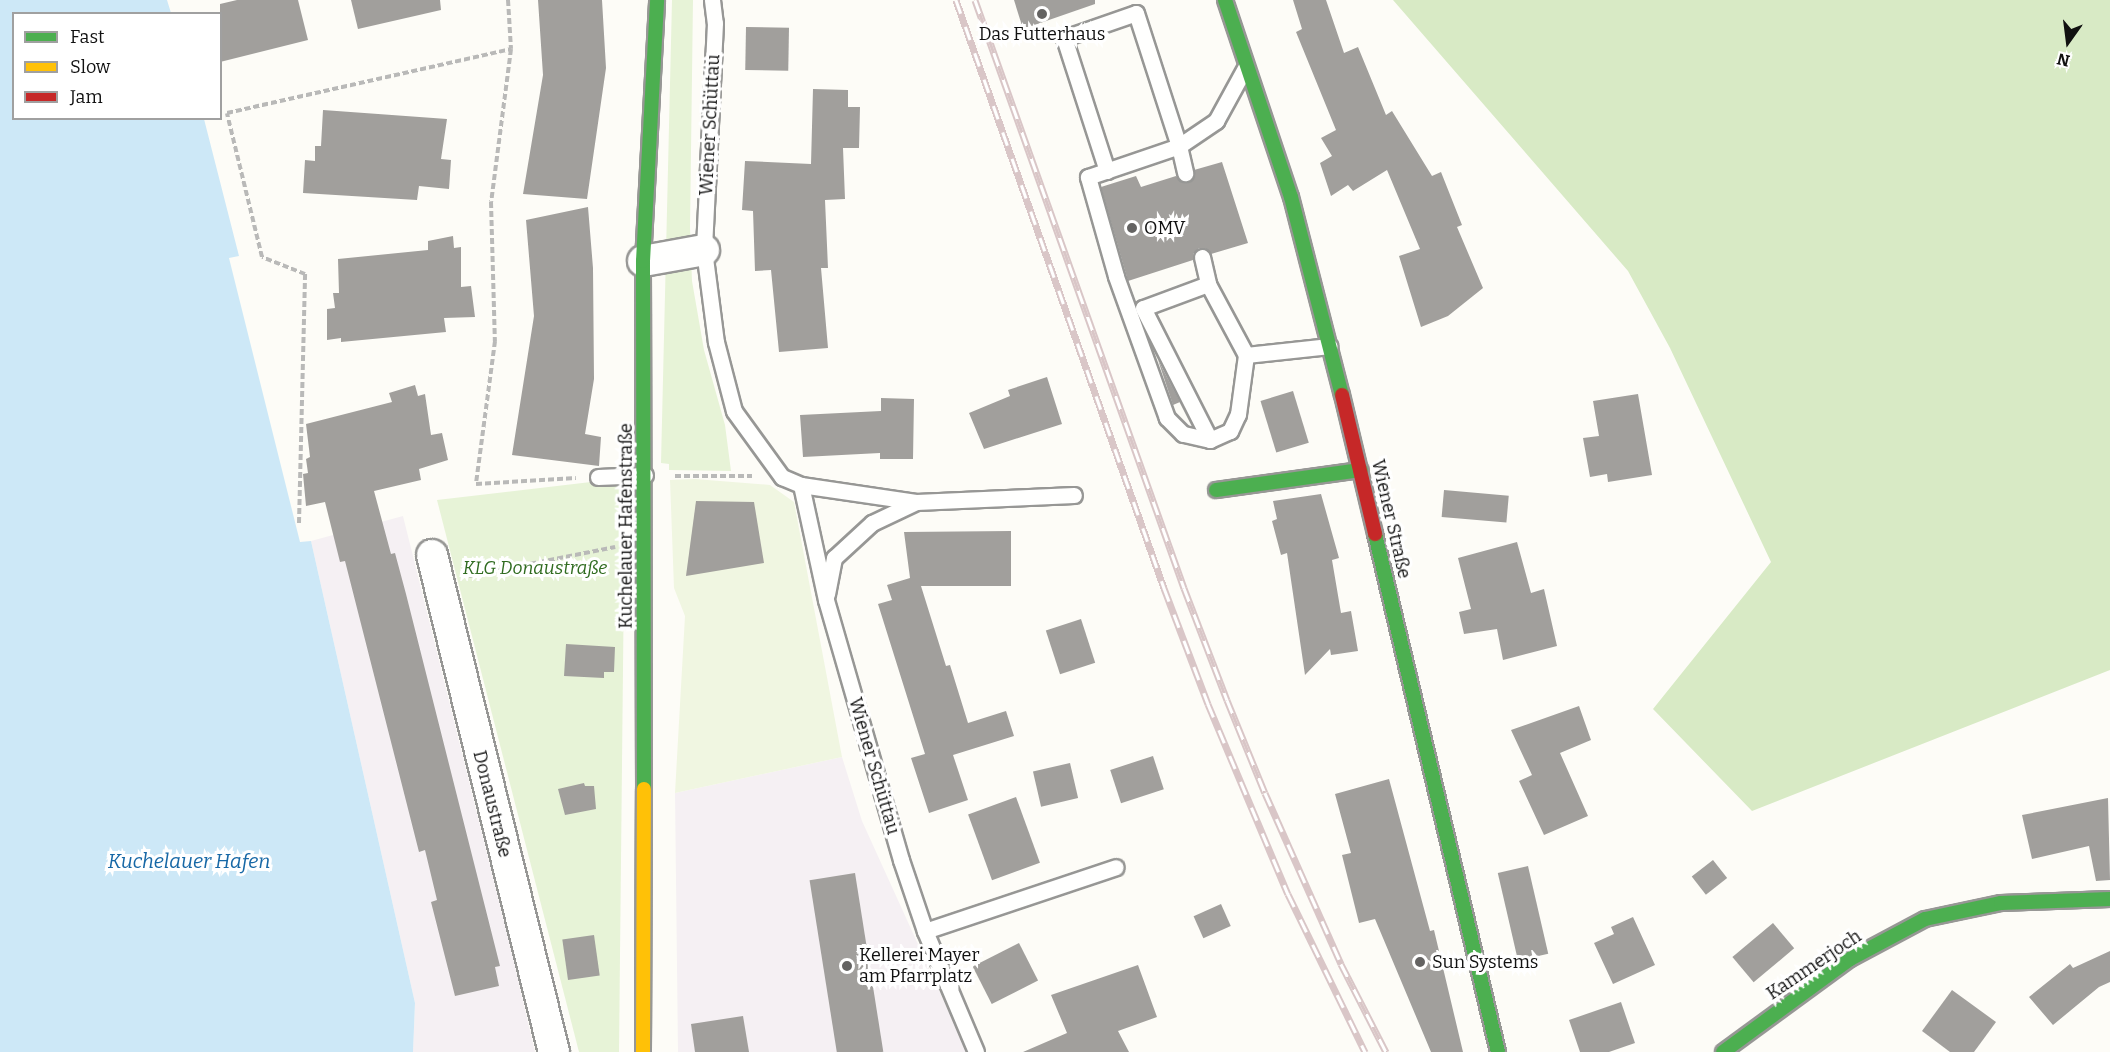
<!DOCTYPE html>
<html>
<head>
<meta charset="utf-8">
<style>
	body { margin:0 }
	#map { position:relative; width:2110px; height:1052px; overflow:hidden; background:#fdfcf7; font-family:Bitter,serif }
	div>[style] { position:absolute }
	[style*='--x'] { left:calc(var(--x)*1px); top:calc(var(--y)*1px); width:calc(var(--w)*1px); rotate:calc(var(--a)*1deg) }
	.industrial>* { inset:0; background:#f5f0f3 }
	.green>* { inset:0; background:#e7f3d7 }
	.forest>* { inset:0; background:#d8eac5 }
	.pitch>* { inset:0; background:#f0f6e1 }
	.water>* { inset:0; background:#cde8f7 }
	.building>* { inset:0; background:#a19f9c; transform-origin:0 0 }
	.path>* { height:4px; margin-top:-2px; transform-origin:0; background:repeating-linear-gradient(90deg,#b9b9b8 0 6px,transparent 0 9px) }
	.roads { filter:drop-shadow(2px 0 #979795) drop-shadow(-2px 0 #979795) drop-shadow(0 2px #979795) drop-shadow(0 -2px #979795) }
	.lane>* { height:15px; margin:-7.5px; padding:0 7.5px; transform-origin:7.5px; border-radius:7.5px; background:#fffffe }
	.street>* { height:30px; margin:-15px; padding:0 15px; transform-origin:15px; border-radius:15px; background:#fffffe }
	.fast>* { height:14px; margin:-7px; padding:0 7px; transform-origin:7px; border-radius:7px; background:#4caf50 }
	.slow>* { height:14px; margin:-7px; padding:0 7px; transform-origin:7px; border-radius:7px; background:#ffc107 }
	.jam>* { height:14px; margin:-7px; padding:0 7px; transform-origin:7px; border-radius:7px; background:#c62828 }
	.rail>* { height:7px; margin-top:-3.5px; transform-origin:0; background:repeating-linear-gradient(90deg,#fff 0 14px,#d9c6c7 0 28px); box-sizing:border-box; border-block:2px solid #d9c6c7 }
	.dots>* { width:16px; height:16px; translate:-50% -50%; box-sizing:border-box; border:3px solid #fff; border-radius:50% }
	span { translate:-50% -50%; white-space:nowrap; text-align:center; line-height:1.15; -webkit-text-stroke:6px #fff; paint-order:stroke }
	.poi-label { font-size:18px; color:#111 }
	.left { translate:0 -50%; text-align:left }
	.street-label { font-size:18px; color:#111 }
	.park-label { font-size:18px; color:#2f6b1f; font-style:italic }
	.water-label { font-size:20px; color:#1768a6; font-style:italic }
	.legend { position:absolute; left:12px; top:12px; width:210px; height:108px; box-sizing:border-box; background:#fff; border:2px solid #a0a0a0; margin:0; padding:8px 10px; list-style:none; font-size:18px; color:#111 }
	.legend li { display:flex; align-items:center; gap:12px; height:30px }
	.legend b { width:30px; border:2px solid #a0a0a0 }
	.north { position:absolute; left:2038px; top:12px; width:60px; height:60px; -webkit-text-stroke:4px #fff; paint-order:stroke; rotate:194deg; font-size:16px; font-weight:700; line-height:24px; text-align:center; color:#111 }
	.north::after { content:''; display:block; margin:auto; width:21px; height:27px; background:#111; clip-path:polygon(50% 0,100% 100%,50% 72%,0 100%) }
</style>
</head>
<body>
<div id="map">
	<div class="industrial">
		<i style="clip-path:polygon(403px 516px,512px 954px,535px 1052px,413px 1052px,415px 1003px,311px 541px)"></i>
		<i style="clip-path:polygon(842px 757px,862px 821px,967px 1052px,678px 1052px,675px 793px)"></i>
	</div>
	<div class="green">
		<i style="clip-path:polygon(672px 0,693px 0,690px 228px,692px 281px,704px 350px,725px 425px,731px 471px,669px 470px,669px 464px,661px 463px)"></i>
		<i style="clip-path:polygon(625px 478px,619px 1052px,579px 1052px,437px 500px)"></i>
	</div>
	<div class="forest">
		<i style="clip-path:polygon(1393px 0,2110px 0,2110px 670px,1752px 811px,1653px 709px,1771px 562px,1670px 348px,1628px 271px)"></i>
	</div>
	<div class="pitch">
		<i style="clip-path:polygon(695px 479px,770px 485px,794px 502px,842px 757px,675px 793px,685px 616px,674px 588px,670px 480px)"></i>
	</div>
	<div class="water">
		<i style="clip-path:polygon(0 0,167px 0,171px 13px,14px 14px,14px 118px,204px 119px,239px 256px,229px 258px,300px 542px,311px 541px,415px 1003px,413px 1052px,0 1052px)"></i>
	</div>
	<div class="building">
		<i style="clip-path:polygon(237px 0,298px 0,308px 40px,220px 62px,220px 4px)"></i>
		<i style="clip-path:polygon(351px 0,440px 0,441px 10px,358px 29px)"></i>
		<i style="clip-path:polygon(538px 0,602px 0,606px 68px,587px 199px,523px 194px,543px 75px)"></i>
		<i style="clip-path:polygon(1014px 0,1095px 0,1095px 4px,1023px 29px)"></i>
		<i style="clip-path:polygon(1293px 0,1326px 0,1344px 53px,1358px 47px,1386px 115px,1392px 111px,1432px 176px,1441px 172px,1462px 225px,1457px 227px,1483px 288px,1448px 316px,1421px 327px,1399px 256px,1420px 249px,1387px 170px,1353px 191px,1348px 185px,1331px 196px,1320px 163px,1332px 156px,1321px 138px,1336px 130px,1296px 32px,1302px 29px)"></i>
		<i style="left:746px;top:27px;width:43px;height:43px;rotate:1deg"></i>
		<i style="clip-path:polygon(813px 89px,848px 90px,848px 107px,860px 107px,859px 148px,843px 148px,845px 199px,825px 200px,828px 268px,821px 268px,828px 348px,779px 352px,771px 270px,755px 271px,753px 211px,742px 210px,745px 161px,811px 164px)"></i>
		<i style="clip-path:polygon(323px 110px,447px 119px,441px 159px,451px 160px,449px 189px,419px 186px,417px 200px,303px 193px,305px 160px,315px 161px,315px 146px,321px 146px)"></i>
		<i style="clip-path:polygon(1222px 162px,1248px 243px,1211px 254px,1205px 248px,1199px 248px,1193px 254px,1193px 260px,1128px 281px,1101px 187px,1136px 176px,1141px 187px,1176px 176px,1182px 182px,1187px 183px,1194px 176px,1194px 170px)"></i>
		<i style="clip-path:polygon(588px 207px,593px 268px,594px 379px,585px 434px,601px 437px,599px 466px,512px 455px,534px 316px,526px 220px)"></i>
		<i style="clip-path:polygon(453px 236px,454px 248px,461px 247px,461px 287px,471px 286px,475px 317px,444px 318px,446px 332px,341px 342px,341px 338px,327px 340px,327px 309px,335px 308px,333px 293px,339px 293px,338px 259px,428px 250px,428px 241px)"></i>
		<i style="clip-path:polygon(1158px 360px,1180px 402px,1173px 405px)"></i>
		<i style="clip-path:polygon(1047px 377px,1062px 424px,984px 449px,969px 413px,1010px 396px,1008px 390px)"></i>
		<i style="clip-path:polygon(415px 385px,418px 396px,425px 394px,431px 435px,442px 433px,448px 460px,419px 469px,421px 480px,374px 491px,391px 554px,395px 553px,406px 594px,500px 966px,495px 967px,499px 986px,455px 996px,431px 902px,437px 900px,425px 850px,419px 852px,345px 561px,340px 562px,325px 502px,306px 506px,303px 474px,308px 473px,306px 459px,310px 457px,306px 424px,392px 402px,389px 393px)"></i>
		<i style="left:1293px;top:391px;width:54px;height:34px;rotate:73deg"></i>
		<i style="clip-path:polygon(1638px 394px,1652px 475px,1608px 482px,1607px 474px,1590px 477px,1583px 438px,1599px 436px,1593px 401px)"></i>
		<i style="clip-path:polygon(881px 398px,914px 399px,913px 459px,880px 459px,880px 453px,803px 457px,800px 415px,881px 411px)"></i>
		<i style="left:1444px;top:490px;width:65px;height:27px;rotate:5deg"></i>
		<i style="clip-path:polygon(1321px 494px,1339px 558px,1332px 560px,1341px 613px,1351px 611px,1358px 651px,1331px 655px,1330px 649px,1305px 675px,1287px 553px,1281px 555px,1272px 521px,1277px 519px,1273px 501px)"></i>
		<i style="clip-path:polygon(696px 501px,754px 502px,764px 563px,686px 576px)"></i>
		<i style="clip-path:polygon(1011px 531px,1011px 586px,921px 586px,946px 666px,950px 665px,968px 723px,1006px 711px,1014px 736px,953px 755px,968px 800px,929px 813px,911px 758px,925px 754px,878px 604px,892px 600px,887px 585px,910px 578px,904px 532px)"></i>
		<i style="clip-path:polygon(1517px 542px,1531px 593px,1544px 589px,1557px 646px,1503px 660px,1497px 629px,1464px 634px,1459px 612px,1471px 609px,1458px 558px)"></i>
		<i style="left:1081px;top:619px;width:46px;height:37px;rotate:72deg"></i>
		<i style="clip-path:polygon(566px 644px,615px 647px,614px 672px,604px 672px,604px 678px,564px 676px)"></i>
		<i style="clip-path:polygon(1579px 706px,1591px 740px,1560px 753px,1588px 816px,1544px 835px,1519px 781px,1532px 775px,1511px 730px)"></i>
		<i style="left:1153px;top:756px;width:35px;height:45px;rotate:72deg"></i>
		<i style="left:1070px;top:763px;width:36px;height:38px;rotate:77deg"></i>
		<i style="clip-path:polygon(1389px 779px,1430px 931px,1434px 930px,1463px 1052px,1431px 1052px,1375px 919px,1359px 923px,1342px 855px,1351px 853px,1335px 794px)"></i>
		<i style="clip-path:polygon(584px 783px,585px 786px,594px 786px,596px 809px,565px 815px,558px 789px)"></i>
		<i style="left:1016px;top:797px;width:70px;height:51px;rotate:70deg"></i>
		<i style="clip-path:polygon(2108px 798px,2110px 880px,2096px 881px,2089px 846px,2032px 859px,2022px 815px)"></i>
		<i style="left:1713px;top:860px;width:23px;height:27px;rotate:52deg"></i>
		<i style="left:1528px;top:866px;width:90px;height:31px;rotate:77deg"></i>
		<i style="left:855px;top:873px;width:181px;height:46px;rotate:81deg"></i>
		<i style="left:1221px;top:904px;width:24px;height:30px;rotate:66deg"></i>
		<i style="clip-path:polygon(1633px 917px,1655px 965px,1613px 984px,1594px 943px,1614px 934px,1611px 927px)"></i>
		<i style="left:1773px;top:923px;width:33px;height:53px;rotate:50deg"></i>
		<i style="left:594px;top:935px;width:41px;height:32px;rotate:82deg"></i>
		<i style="left:1019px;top:943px;width:42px;height:52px;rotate:63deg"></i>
		<i style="clip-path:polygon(2110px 951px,2110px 982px,2099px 987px,2053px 1025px,2029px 997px,2070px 964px,2073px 968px)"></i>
		<i style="clip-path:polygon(1138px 965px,1157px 1017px,1118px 1031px,1129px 1052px,1023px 1052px,1067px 1033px,1051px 995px)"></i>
		<i style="clip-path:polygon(1952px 990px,1996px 1022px,1974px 1052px,1950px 1052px,1922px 1031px)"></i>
		<i style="clip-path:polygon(1621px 1002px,1635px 1043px,1609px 1052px,1580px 1052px,1569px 1020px)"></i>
		<i style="clip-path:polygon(743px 1016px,749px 1052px,695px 1052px,691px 1024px)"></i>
	</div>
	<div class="path">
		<i style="--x:508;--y:0;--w:49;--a:86.5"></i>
		<i style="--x:511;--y:49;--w:154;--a:97.4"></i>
		<i style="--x:491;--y:202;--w:139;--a:88.4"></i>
		<i style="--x:495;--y:341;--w:144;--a:97.6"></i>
		<i style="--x:476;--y:484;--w:100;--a:-3.4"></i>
		<i style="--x:675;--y:476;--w:77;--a:0"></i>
		<i style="--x:299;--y:523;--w:249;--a:-88.6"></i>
		<i style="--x:305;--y:274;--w:46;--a:-158.4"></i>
		<i style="--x:262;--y:257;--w:148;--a:-103.7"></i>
		<i style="--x:227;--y:113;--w:291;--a:-12.7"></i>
		<i style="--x:469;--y:576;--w:149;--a:-11.2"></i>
	</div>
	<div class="roads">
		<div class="lane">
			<i style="--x:712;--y:0;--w:23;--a:83"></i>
			<i style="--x:715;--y:23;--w:227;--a:92.8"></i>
			<i style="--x:704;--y:250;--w:93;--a:82.6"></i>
			<i style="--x:716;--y:342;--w:71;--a:75.4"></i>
			<i style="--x:734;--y:411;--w:82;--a:54"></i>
			<i style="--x:782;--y:477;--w:21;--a:23"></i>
			<i style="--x:801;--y:485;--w:118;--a:77.7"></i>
			<i style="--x:826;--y:600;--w:271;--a:73.9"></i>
			<i style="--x:901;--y:860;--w:75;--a:71.3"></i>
			<i style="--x:925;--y:931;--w:131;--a:67.1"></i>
			<i style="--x:1107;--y:171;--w:140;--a:-107.9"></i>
			<i style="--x:1064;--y:38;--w:76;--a:-19.1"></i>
			<i style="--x:1136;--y:13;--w:140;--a:72.1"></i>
			<i style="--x:1179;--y:146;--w:28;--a:77"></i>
			<i style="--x:1202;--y:257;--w:28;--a:77"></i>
			<i style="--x:1208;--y:284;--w:81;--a:61.8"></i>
			<i style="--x:1246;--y:355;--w:60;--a:97.7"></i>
			<i style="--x:1238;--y:414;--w:19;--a:115"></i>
			<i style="--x:1230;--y:431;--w:22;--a:156"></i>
			<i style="--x:1210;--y:440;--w:28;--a:-167"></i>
			<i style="--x:1183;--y:434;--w:23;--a:-135"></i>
			<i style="--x:1167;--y:418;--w:151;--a:-109.8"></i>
			<i style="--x:1116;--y:276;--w:103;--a:-105.8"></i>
			<i style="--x:1088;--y:177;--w:96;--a:-18.8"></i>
			<i style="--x:1179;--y:146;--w:45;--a:-34"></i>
			<i style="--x:1216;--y:121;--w:60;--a:-61.3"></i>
			<i style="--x:1208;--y:284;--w:69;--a:159.7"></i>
			<i style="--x:1143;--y:308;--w:148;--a:63.1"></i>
			<i style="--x:1246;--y:355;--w:84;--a:-6.1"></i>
			<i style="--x:598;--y:477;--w:47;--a:-2.4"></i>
			<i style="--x:801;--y:485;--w:116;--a:8.4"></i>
			<i style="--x:916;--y:502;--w:158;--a:-2.5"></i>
			<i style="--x:827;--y:594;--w:37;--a:-79"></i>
			<i style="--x:834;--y:558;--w:52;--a:-42.6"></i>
			<i style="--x:872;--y:523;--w:49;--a:-25.5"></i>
			<i style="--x:925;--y:931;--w:201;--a:-18.5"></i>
		</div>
		<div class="street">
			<i style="--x:643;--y:261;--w:62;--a:-10.2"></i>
			<i style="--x:432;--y:555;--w:512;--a:76.21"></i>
		</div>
		<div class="fast">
			<i style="--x:1225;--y:0;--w:208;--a:71.5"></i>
			<i style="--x:1291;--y:197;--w:204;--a:75.6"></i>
			<i style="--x:1216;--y:490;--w:146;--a:-7.9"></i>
			<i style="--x:1375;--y:534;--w:532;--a:76.64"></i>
			<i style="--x:644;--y:789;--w:528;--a:-90.11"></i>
			<i style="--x:643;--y:261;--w:261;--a:-86.9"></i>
			<i style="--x:1723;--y:1052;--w:157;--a:-36.2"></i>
			<i style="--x:1850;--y:959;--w:85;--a:-28.1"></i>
			<i style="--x:1925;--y:919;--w:78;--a:-11.9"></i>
			<i style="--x:2001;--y:903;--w:109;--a:-2.1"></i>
		</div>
		<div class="slow">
			<i style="--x:643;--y:1052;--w:263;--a:-89.8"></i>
		</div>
		<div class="jam">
			<i style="--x:1342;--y:395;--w:143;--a:76.6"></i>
		</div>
	</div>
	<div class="rail">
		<i style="--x:956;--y:0;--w:624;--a:70.52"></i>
		<i style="--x:1164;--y:588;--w:124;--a:69.2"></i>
		<i style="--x:1208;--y:704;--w:206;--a:67.2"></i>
		<i style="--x:1288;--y:894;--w:176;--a:64"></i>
		<i style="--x:975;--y:0;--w:624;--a:70.43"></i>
		<i style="--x:1184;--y:588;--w:120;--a:69"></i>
		<i style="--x:1227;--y:700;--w:100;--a:67.8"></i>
		<i style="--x:1265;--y:793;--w:187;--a:66"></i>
		<i style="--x:1341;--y:964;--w:99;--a:62.9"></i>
	</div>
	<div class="dots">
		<i style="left:1042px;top:14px;background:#646362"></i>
		<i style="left:1132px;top:228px;background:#646362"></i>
		<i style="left:1420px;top:962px;background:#646362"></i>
		<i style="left:847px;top:966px;background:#646362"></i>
	</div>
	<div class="poi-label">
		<span style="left:1042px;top:34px">Das Futterhaus</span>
		<span class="left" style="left:1144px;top:228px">OMV</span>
		<span class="left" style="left:859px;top:966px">Kellerei Mayer<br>am Pfarrplatz</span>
		<span class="left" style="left:1432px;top:962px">Sun Systems</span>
	</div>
	<div class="street-label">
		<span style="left:710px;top:125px;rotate:-87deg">Wiener Schüttau</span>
		<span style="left:1391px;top:519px;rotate:77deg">Wiener Straße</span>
		<span style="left:626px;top:526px;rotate:-90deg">Kuchelauer Hafenstraße</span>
		<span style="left:874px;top:766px;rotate:74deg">Wiener Schüttau</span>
		<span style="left:492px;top:804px;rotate:76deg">Donaustraße</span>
		<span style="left:1814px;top:965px;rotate:-34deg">Kammerjoch</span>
	</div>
	<div class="park-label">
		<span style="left:535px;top:568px">KLG Donaustraße</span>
	</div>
	<div class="water-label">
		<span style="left:189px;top:861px">Kuchelauer Hafen</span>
	</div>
	<ul class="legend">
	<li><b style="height:8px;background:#4caf50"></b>Fast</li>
	<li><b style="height:8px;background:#ffc107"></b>Slow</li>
	<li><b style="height:8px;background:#c62828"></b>Jam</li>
	</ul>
	<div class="north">N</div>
</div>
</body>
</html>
